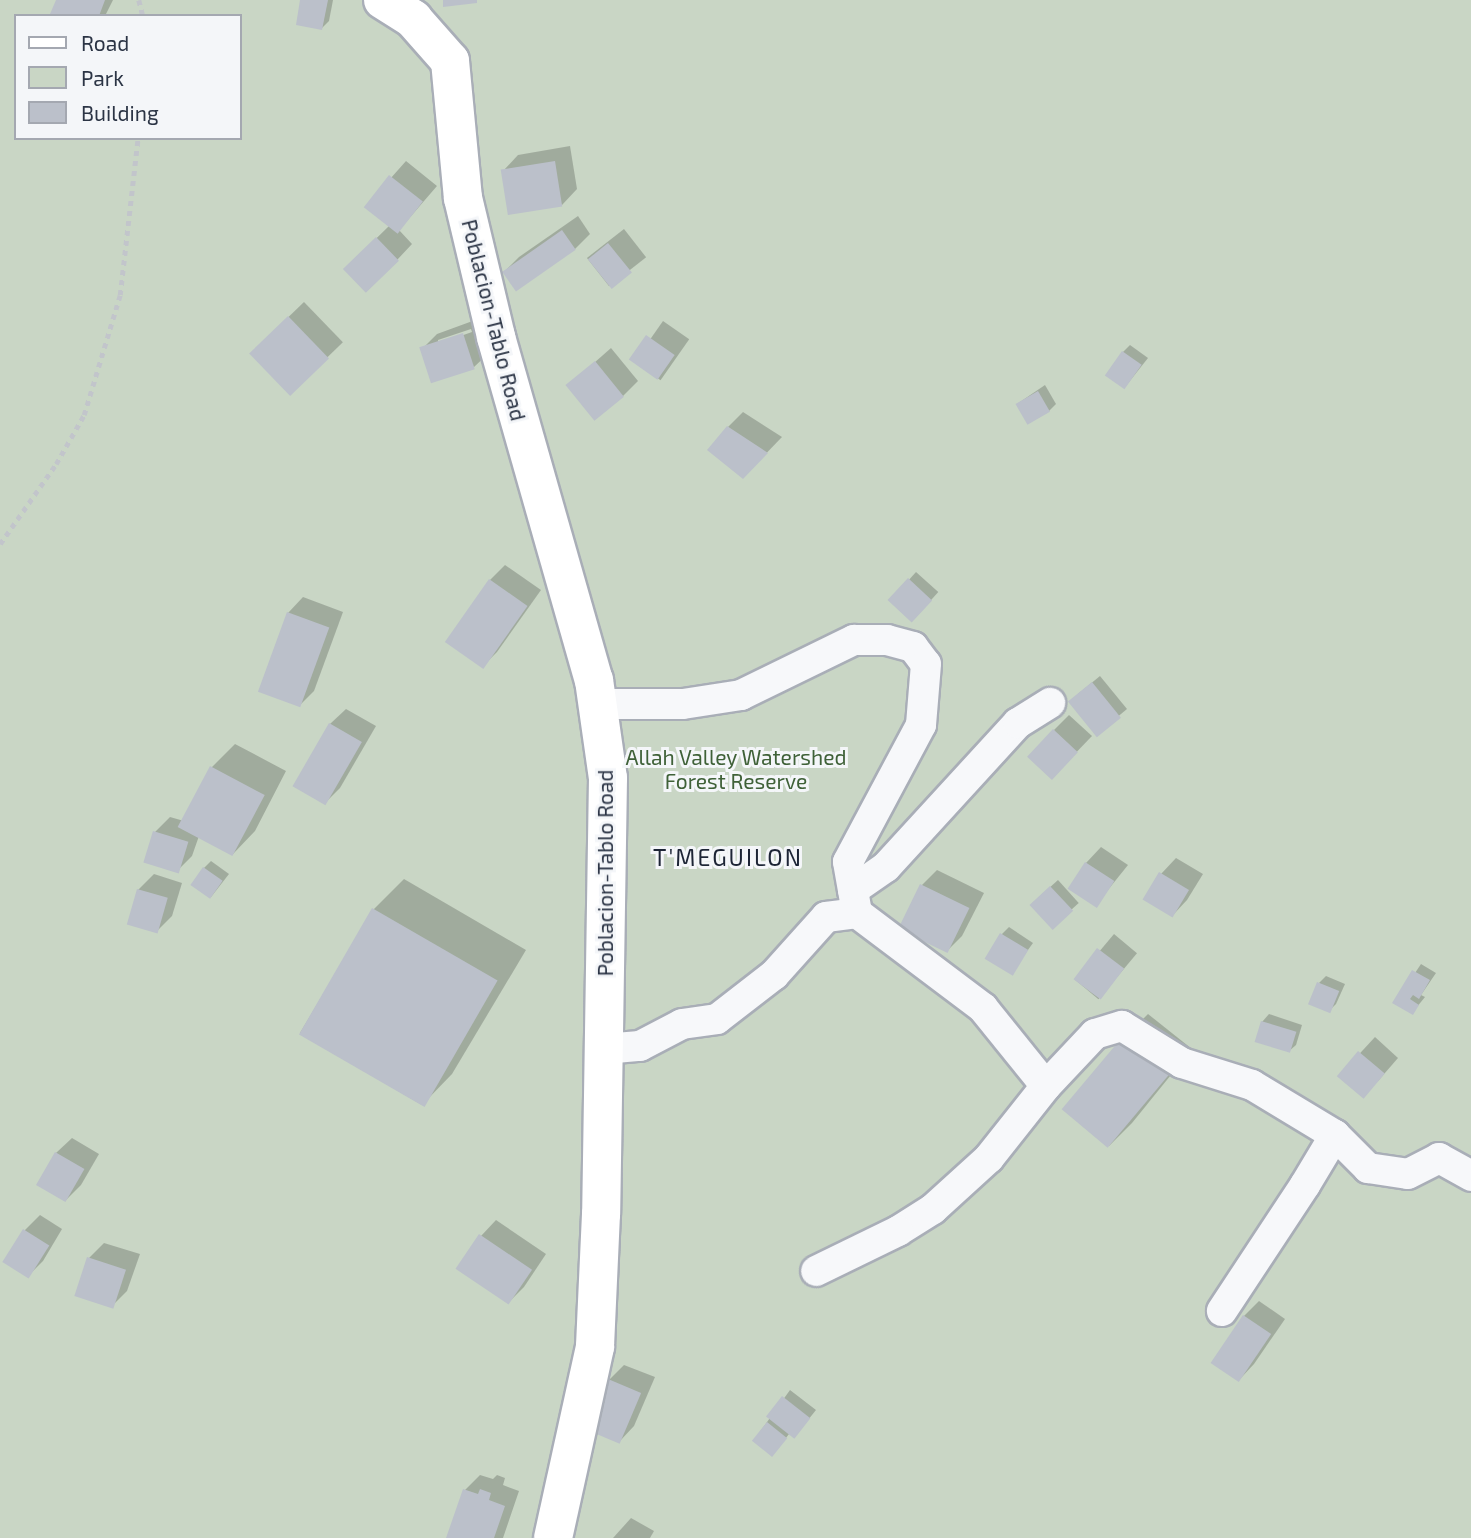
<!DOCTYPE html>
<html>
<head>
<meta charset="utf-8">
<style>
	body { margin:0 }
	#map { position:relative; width:1471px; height:1538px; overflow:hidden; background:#e4e7ec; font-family:"Exo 2",sans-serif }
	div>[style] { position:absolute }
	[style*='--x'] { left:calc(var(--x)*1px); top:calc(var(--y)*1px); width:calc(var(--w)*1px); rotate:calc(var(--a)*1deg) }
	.green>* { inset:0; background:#c9d6c5 }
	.shadow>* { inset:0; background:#0003; transform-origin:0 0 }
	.building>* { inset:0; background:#bbc0ca; transform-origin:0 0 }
	.path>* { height:4.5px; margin-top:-2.25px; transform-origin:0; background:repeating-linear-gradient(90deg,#c2c5cb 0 5px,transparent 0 10px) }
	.roads { filter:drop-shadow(2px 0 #a9aeb7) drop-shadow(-2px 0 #a9aeb7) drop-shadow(0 2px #a9aeb7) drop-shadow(0 -2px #a9aeb7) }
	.street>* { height:30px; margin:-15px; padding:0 15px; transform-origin:15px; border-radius:15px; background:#f7f8fa }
	.secondary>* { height:38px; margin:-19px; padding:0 19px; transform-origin:19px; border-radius:19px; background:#fff }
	span { translate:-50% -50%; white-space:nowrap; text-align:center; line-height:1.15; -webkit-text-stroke:6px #f4f6f9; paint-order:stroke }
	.street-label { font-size:21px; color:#2b3445 }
	.park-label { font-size:21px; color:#3f6138 }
	.neighbourhood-label { font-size:23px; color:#1d2536; letter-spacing:2px }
	.legend { position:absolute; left:14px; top:14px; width:228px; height:126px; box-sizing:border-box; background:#f4f6f9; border:2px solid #a4a8b1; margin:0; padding:9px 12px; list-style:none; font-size:21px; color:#2b3445 }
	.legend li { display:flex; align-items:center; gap:14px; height:35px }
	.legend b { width:35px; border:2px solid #a4a8b1 }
</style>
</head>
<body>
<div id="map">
	<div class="green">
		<i style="clip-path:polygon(evenodd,0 0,1471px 0,1471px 1538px,0 1538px,0 0,16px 16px,240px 16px,240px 138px,16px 138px,16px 16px)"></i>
	</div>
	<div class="shadow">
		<i style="clip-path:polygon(58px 0,113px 0,105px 16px,59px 16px)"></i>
		<i style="clip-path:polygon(302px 0,333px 0,329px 21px,322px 28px)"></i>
		<i style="clip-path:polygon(570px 146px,577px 189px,562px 205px,503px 171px,518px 155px)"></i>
		<i style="clip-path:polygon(406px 161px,437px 186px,399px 230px,412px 244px,397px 260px,345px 269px,389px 226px,366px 206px)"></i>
		<i style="clip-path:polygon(578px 216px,590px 234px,575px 249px,504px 272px,519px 257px)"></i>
		<i style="left:624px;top:229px;width:36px;height:47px;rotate:52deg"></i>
		<i style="left:304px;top:302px;width:56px;height:74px;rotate:46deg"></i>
		<i style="clip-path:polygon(evenodd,478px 319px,490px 352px,474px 367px,422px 349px,437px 334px,478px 319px,471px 329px,472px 332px,438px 344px,438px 340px,471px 329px)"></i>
		<i style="left:663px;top:321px;width:32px;height:50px;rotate:35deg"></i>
		<i style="clip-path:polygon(1130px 345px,1148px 358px,1125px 387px,1123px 352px)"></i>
		<i style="clip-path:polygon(611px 348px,638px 381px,623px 396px,569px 385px)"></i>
		<i style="clip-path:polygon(1045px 385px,1056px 404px,1049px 411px,1017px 404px)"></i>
		<i style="clip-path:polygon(743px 412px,782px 437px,758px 462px,728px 427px)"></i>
		<i style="clip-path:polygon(505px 565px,541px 590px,497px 652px,482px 667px,490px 580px)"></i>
		<i style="left:916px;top:572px;width:30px;height:39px;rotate:42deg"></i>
		<i style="clip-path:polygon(303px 597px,343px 612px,314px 691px,299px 706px,288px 613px)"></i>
		<i style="clip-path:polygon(1100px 676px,1127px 709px,1097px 734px,1078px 694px)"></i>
		<i style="clip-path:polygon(346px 709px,376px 726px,340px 788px,325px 803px,295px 786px,330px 724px)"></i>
		<i style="clip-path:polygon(1069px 715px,1092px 736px,1067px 762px,1054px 730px)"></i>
		<i style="clip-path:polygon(235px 744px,286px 771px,255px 831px,233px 854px,199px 836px,192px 856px,177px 871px,155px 832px,170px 817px,184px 821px,212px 767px)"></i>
		<i style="clip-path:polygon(1101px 847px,1128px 865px,1095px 906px,1086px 863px)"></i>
		<i style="clip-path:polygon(1176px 858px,1203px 874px,1187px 900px,1172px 916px,1161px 874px)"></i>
		<i style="clip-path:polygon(211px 861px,229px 874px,211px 897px,204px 868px)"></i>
		<i style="clip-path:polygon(937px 870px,984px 893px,962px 936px,947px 951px,922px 885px)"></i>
		<i style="clip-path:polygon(154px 874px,182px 883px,172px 916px,157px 931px,138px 890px)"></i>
		<i style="clip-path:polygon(404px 879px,526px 950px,452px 1074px,422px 1105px,300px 1033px,374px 909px)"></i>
		<i style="left:1058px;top:880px;width:31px;height:35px;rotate:48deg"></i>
		<i style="clip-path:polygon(1009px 927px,1033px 943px,1011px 973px,1002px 934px)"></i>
		<i style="left:1114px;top:934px;width:30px;height:60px;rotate:40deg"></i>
		<i style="clip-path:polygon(1421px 964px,1436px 973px,1421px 995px,1425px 997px,1412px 1013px,1395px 1003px)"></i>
		<i style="clip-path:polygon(1326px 976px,1345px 984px,1336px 1004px,1329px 1011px,1319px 983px)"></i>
		<i style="clip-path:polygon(1148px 1014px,1192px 1049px,1132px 1123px,1109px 1146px,1125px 1037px)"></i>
		<i style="clip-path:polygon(1269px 1014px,1302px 1025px,1296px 1045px,1288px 1052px,1262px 1022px)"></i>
		<i style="clip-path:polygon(1375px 1037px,1398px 1058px,1378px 1081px,1339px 1076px)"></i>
		<i style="clip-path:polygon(72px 1138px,99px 1154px,81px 1185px,66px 1200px,56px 1153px)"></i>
		<i style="clip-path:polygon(40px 1215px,62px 1229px,43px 1261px,28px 1276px,25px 1230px)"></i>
		<i style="clip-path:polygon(496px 1220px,546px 1254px,524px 1287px,509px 1302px,481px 1236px)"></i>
		<i style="clip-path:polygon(104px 1243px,140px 1254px,127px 1291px,112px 1306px,89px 1258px)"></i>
		<i style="clip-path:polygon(1259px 1301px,1285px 1319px,1254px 1364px,1239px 1380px,1244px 1316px)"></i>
		<i style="clip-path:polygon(624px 1365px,655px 1377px,634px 1426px,619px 1442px,609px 1380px)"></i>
		<i style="clip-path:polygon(790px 1390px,816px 1410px,800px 1430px,789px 1434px,779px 1447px,754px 1440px)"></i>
		<i style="clip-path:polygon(480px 1475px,493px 1479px,497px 1475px,505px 1478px,503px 1485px,519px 1491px,503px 1538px,448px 1538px,465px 1490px)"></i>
		<i style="clip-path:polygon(631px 1518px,654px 1531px,650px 1538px,613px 1538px)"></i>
	</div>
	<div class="building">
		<i style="clip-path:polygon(56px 0,105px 0,99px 16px,54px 16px,50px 14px)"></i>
		<i style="clip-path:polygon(300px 0,328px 0,322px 30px,296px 25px)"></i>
		<i style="clip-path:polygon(443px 0,477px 0,477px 3px,443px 7px)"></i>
		<i style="left:555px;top:161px;width:46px;height:55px;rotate:81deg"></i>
		<i style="left:389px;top:175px;width:43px;height:41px;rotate:38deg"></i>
		<i style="left:562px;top:230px;width:24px;height:73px;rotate:55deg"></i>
		<i style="left:376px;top:237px;width:33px;height:46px;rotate:46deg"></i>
		<i style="left:608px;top:243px;width:38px;height:26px;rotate:51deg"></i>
		<i style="left:288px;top:316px;width:59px;height:54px;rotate:46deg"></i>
		<i style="left:463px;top:333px;width:38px;height:46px;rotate:72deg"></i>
		<i style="left:646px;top:335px;width:35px;height:30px;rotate:35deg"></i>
		<i style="left:1122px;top:351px;width:24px;height:30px;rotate:35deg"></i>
		<i style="left:595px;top:361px;width:46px;height:38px;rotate:51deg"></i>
		<i style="left:1038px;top:391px;width:24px;height:26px;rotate:60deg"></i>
		<i style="clip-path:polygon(727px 426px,768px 453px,743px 479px,707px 450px)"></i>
		<i style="left:908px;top:578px;width:33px;height:30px;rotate:43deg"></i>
		<i style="left:489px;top:579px;width:47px;height:77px;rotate:35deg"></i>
		<i style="left:287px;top:612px;width:45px;height:85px;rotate:20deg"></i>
		<i style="left:1092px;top:682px;width:46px;height:31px;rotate:51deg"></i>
		<i style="left:329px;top:723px;width:38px;height:73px;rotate:30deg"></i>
		<i style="left:1053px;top:729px;width:34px;height:38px;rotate:43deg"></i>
		<i style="left:210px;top:766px;width:62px;height:69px;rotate:28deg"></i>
		<i style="left:153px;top:831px;width:37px;height:33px;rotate:17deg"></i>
		<i style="left:1085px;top:862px;width:35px;height:32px;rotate:33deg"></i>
		<i style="left:203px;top:867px;width:24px;height:22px;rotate:35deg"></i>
		<i style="left:1159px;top:872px;width:35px;height:32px;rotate:31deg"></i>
		<i style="left:920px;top:884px;width:55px;height:50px;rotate:26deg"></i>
		<i style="left:1050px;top:886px;width:34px;height:28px;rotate:47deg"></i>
		<i style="left:137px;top:889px;width:32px;height:37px;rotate:16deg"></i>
		<i style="left:372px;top:908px;width:145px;height:146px;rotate:30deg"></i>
		<i style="left:1000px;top:933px;width:33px;height:30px;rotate:31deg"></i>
		<i style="left:1097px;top:948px;width:34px;height:39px;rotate:37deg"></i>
		<i style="clip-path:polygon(1412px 970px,1430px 980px,1419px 999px,1413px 995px,1410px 999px,1419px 1005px,1413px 1015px,1392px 1003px)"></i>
		<i style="left:1317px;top:982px;width:24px;height:24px;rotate:22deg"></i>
		<i style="left:1261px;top:1021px;width:37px;height:22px;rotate:17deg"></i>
		<i style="left:1124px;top:1035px;width:60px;height:97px;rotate:40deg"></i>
		<i style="left:1358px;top:1051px;width:35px;height:33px;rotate:40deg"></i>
		<i style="left:55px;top:1152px;width:34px;height:38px;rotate:30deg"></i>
		<i style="left:23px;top:1229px;width:31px;height:39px;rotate:32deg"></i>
		<i style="left:479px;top:1234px;width:64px;height:42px;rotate:34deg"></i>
		<i style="left:87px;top:1257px;width:41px;height:41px;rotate:18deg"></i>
		<i style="left:1243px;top:1315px;width:34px;height:58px;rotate:34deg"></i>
		<i style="left:608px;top:1379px;width:36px;height:55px;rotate:23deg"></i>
		<i style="left:782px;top:1396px;width:36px;height:26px;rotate:38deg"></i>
		<i style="left:767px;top:1422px;width:26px;height:24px;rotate:39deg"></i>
		<i style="clip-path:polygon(463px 1489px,478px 1494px,480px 1489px,491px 1493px,489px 1500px,505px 1506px,494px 1538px,446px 1538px)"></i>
	</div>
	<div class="path">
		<i style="--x:139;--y:0;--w:16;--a:76"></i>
		<i style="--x:0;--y:544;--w:98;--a:-55"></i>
		<i style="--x:56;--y:464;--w:56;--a:-60.3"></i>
		<i style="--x:84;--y:415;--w:125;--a:-73.3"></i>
		<i style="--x:120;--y:295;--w:158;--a:-83.5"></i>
	</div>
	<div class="roads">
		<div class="street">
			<i style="--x:597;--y:704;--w:86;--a:0"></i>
			<i style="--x:683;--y:704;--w:59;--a:-8.8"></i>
			<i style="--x:741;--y:695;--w:126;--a:-26"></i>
			<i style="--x:854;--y:640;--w:33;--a:0"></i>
			<i style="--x:887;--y:640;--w:27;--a:15"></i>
			<i style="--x:913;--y:647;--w:21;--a:53"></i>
			<i style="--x:926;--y:664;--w:61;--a:94.7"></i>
			<i style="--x:921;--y:725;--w:155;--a:118.1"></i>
			<i style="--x:848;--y:862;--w:52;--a:80"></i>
			<i style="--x:857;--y:913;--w:158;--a:37"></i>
			<i style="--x:983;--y:1008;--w:100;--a:51.1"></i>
			<i style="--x:1046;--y:1086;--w:92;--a:128.4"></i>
			<i style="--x:989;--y:1158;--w:76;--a:137.7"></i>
			<i style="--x:933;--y:1209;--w:41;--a:147.8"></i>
			<i style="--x:898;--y:1231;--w:91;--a:154"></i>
			<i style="--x:853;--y:890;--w:40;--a:-34.9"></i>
			<i style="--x:886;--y:867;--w:195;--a:-47.5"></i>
			<i style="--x:1018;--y:723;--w:38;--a:-32"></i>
			<i style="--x:604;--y:1049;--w:36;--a:-5"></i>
			<i style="--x:640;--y:1046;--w:47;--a:-27.6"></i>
			<i style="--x:682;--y:1024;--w:35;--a:-8"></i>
			<i style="--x:717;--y:1019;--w:72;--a:-37.7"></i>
			<i style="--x:774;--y:975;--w:78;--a:-48.1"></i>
			<i style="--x:826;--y:917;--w:31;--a:-7"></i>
			<i style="--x:1046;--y:1086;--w:71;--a:-46.7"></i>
			<i style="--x:1095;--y:1034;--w:28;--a:-17"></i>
			<i style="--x:1122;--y:1026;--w:70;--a:31.7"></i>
			<i style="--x:1182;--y:1063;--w:73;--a:17.4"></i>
			<i style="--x:1252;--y:1085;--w:97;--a:31.1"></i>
			<i style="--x:1335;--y:1135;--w:58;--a:121"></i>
			<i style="--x:1305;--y:1185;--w:151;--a:123.4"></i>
			<i style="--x:1335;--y:1135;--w:47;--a:45"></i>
			<i style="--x:1368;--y:1168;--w:40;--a:8.5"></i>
			<i style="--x:1408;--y:1174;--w:35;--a:-27"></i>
			<i style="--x:1439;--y:1158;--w:37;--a:29"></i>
		</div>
		<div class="secondary">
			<i style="--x:383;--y:0;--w:36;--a:32"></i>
			<i style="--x:413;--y:19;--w:56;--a:48.6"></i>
			<i style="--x:450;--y:61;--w:138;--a:84.6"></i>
			<i style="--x:463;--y:198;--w:143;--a:76.6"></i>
			<i style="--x:496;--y:337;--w:357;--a:74.1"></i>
			<i style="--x:594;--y:680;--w:99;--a:81.9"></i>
			<i style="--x:608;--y:778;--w:436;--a:90.9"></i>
			<i style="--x:601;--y:1214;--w:133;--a:92.6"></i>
			<i style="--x:595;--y:1347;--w:196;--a:102.4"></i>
		</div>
	</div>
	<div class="street-label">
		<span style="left:494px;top:320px;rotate:76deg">Poblacion-Tablo Road</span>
		<span style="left:605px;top:873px;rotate:-90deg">Poblacion-Tablo Road</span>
	</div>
	<div class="park-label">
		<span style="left:736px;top:769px">Allah Valley Watershed<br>Forest Reserve</span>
	</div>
	<div class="neighbourhood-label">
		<span style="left:728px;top:857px">T'MEGUILON</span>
	</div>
	<ul class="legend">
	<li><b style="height:9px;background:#fff"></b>Road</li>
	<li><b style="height:19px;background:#c9d6c5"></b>Park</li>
	<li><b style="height:19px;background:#bbc0ca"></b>Building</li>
	</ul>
</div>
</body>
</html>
